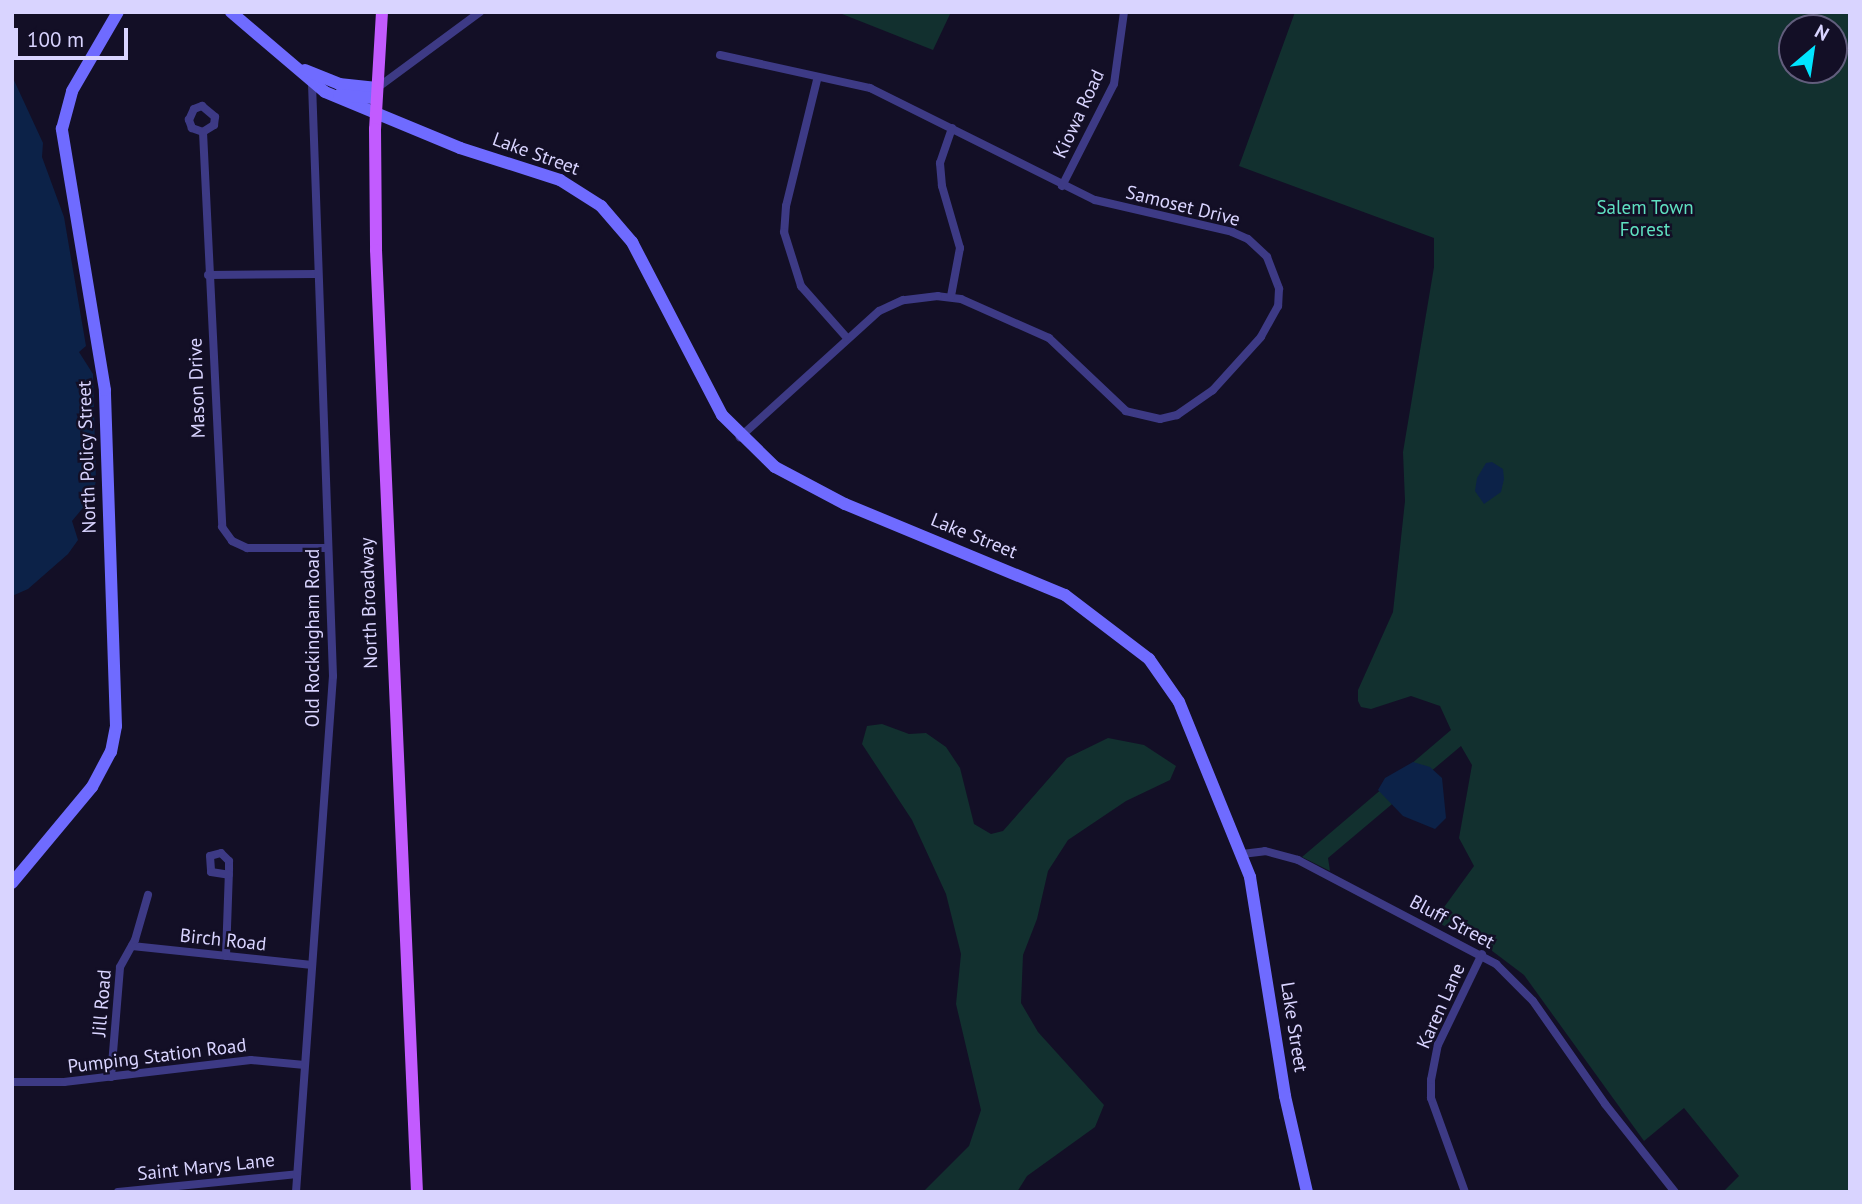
<!DOCTYPE html>
<html>
<head>
<meta charset="utf-8">
<style>
	body { margin:0 }
	#map { position:relative; width:1862px; height:1204px; overflow:hidden; background:#130f26; font-family:"PT Sans",sans-serif }
	div>[style] { position:absolute }
	[style*='--x'] { left:calc(var(--x)*1px); top:calc(var(--y)*1px); width:calc(var(--w)*1px); rotate:calc(var(--a)*1deg) }
	.green>* { inset:0; background:#12302f }
	.water>* { inset:0; background:#0c2248 }
	.street>* { height:8px; margin:-4px; padding:0 4px; transform-origin:4px; border-radius:4px; background:#3d3a85 }
	.secondary>* { height:12px; margin:-6px; padding:0 6px; transform-origin:6px; border-radius:6px; background:#6f6bff }
	.primary>* { height:12px; margin:-6px; padding:0 6px; transform-origin:6px; border-radius:6px; background:#c25bff }
	span { translate:-50% -50%; white-space:nowrap; text-align:center; line-height:1.15; -webkit-text-stroke:5px #130f26; paint-order:stroke }
	.street-label { font-size:19px; color:#d9d4ff }
	.park-label { font-size:19px; color:#5fe0c0 }
	.frame { position:absolute; inset:0; border:14px solid #d9d4ff; pointer-events:none }
	.north { position:absolute; left:1778px; top:14px; width:70px; height:70px; box-sizing:border-box; background:#130f26; border:2px solid #625e7d; border-radius:50%; rotate:29deg; font-size:19px; font-weight:700; line-height:28px; text-align:center; color:#d9d4ff }
	.north::after { content:''; display:block; margin:auto; width:24px; height:32px; background:#00e5ff; clip-path:polygon(50% 0,100% 100%,50% 72%,0 100%) }
	.scale { position:absolute; left:14px; top:28px; width:114px; height:32px; box-sizing:border-box; border:4px solid #d9d4ff; border-top:0; padding-left:9px; font-size:21px; line-height:24px; white-space:nowrap; color:#d9d4ff; -webkit-text-stroke:5px #130f26; paint-order:stroke }
</style>
</head>
<body>
<div id="map">
	<div class="green">
		<i style="clip-path:polygon(837px 12px,951px 12px,933px 50px)"></i>
		<i style="clip-path:polygon(evenodd,1295px 12px,1850px 12px,1850px 1192px,1723px 1192px,1739px 1176px,1684px 1108px,1644px 1141px,1524px 975px,1483px 944px,1434px 921px,1474px 866px,1459px 838px,1472px 765px,1461px 746px,1328px 858px,1330px 871px,1302px 857px,1451px 730px,1440px 706px,1411px 696px,1371px 709px,1361px 707px,1358px 701px,1358px 690px,1393px 612px,1405px 501px,1403px 452px,1434px 267px,1434px 238px,1239px 166px,1295px 12px,1792px 28px,1834px 28px,1834px 70px,1792px 70px,1792px 28px)"></i>
		<i style="clip-path:polygon(882px 724px,909px 734px,926px 733px,946px 747px,960px 768px,974px 824px,991px 834px,1003px 831px,1067px 758px,1108px 738px,1144px 745px,1176px 766px,1170px 780px,1126px 801px,1068px 840px,1048px 871px,1037px 919px,1023px 955px,1021px 1003px,1038px 1032px,1104px 1105px,1095px 1127px,1027px 1176px,1017px 1192px,923px 1192px,969px 1146px,981px 1110px,956px 1004px,961px 954px,946px 894px,912px 820px,862px 744px,867px 726px)"></i>
	</div>
	<div class="water">
		<i style="clip-path:polygon(12px 76px,43px 143px,42px 157px,64px 217px,86px 346px,79px 352px,93px 374px,96px 481px,92px 497px,72px 521px,78px 540px,68px 554px,28px 589px,12px 596px)"></i>
		<i style="clip-path:polygon(1492px 462px,1503px 469px,1504px 479px,1501px 492px,1484px 504px,1475px 491px,1477px 478px,1486px 463px)"></i>
		<i style="clip-path:polygon(1413px 762px,1430px 767px,1442px 778px,1446px 818px,1435px 829px,1403px 816px,1378px 790px,1385px 778px)"></i>
	</div>
	<div class="street">
		<i style="--x:720;--y:55;--w:154;--a:12.4"></i>
		<i style="--x:870;--y:88;--w:251;--a:26.5"></i>
		<i style="--x:1095;--y:200;--w:141;--a:13.1"></i>
		<i style="--x:1232;--y:232;--w:17;--a:24"></i>
		<i style="--x:1248;--y:239;--w:26;--a:43"></i>
		<i style="--x:1267;--y:257;--w:34;--a:69"></i>
		<i style="--x:1279;--y:289;--w:17;--a:93"></i>
		<i style="--x:1278;--y:306;--w:35;--a:119"></i>
		<i style="--x:1261;--y:337;--w:72;--a:132.2"></i>
		<i style="--x:1213;--y:390;--w:44;--a:145.2"></i>
		<i style="--x:1177;--y:415;--w:17;--a:167"></i>
		<i style="--x:1160;--y:419;--w:35;--a:-167"></i>
		<i style="--x:1126;--y:411;--w:106;--a:-136.5"></i>
		<i style="--x:1049;--y:338;--w:96;--a:-156.1"></i>
		<i style="--x:961;--y:299;--w:23;--a:-173"></i>
		<i style="--x:938;--y:296;--w:35;--a:173"></i>
		<i style="--x:903;--y:300;--w:26;--a:155"></i>
		<i style="--x:879;--y:311;--w:188;--a:137.8"></i>
		<i style="--x:817;--y:80;--w:130;--a:103.8"></i>
		<i style="--x:786;--y:206;--w:26;--a:94"></i>
		<i style="--x:784;--y:232;--w:57;--a:72.5"></i>
		<i style="--x:801;--y:286;--w:69;--a:48.5"></i>
		<i style="--x:377;--y:88;--w:128;--a:-36.4"></i>
		<i style="--x:203;--y:132;--w:12;--a:-160"></i>
		<i style="--x:192;--y:128;--w:9;--a:-111"></i>
		<i style="--x:189;--y:120;--w:12;--a:-66"></i>
		<i style="--x:194;--y:109;--w:9;--a:-21"></i>
		<i style="--x:202;--y:106;--w:17;--a:40"></i>
		<i style="--x:215;--y:117;--w:8;--a:97"></i>
		<i style="--x:214;--y:125;--w:13;--a:148"></i>
		<i style="--x:203;--y:132;--w:395;--a:87.2"></i>
		<i style="--x:222;--y:527;--w:17;--a:54"></i>
		<i style="--x:232;--y:541;--w:17;--a:25"></i>
		<i style="--x:247;--y:548;--w:81;--a:0"></i>
		<i style="--x:1062;--y:186;--w:114;--a:-63"></i>
		<i style="--x:1114;--y:84;--w:73;--a:-82.1"></i>
		<i style="--x:208;--y:275;--w:108;--a:-0.5"></i>
		<i style="--x:951;--y:296;--w:49;--a:-79.4"></i>
		<i style="--x:960;--y:248;--w:65;--a:-106.2"></i>
		<i style="--x:942;--y:186;--w:23;--a:-95"></i>
		<i style="--x:940;--y:163;--w:37;--a:-71"></i>
		<i style="--x:1242;--y:854;--w:23;--a:-7"></i>
		<i style="--x:1265;--y:851;--w:34;--a:15"></i>
		<i style="--x:1298;--y:860;--w:224;--a:27.7"></i>
		<i style="--x:1496;--y:964;--w:52;--a:45"></i>
		<i style="--x:1533;--y:1001;--w:126;--a:55"></i>
		<i style="--x:1605;--y:1104;--w:112;--a:51.5"></i>
		<i style="--x:132;--y:946;--w:181;--a:6"></i>
		<i style="--x:226;--y:956;--w:88;--a:-88"></i>
		<i style="--x:229;--y:868;--w:7;--a:-90"></i>
		<i style="--x:229;--y:861;--w:11;--a:-135"></i>
		<i style="--x:221;--y:853;--w:11;--a:165"></i>
		<i style="--x:210;--y:856;--w:16;--a:86"></i>
		<i style="--x:211;--y:872;--w:18;--a:9"></i>
		<i style="--x:111;--y:1077;--w:110;--a:-85.3"></i>
		<i style="--x:120;--y:967;--w:31;--a:-61"></i>
		<i style="--x:135;--y:940;--w:47;--a:-73.9"></i>
		<i style="--x:12;--y:1082;--w:52;--a:0"></i>
		<i style="--x:64;--y:1082;--w:188;--a:-6.7"></i>
		<i style="--x:251;--y:1060;--w:54;--a:5.3"></i>
		<i style="--x:118;--y:1192;--w:180;--a:-5.7"></i>
		<i style="--x:296;--y:1192;--w:517;--a:-85.9"></i>
		<i style="--x:333;--y:676;--w:593;--a:-92.03"></i>
		<i style="--x:1465;--y:1192;--w:100;--a:-109.9"></i>
		<i style="--x:1431;--y:1098;--w:18;--a:-90"></i>
		<i style="--x:1431;--y:1080;--w:36;--a:-79"></i>
		<i style="--x:1438;--y:1045;--w:101;--a:-64.2"></i>
	</div>
	<div class="secondary">
		<i style="--x:231;--y:12;--w:123;--a:40.4"></i>
		<i style="--x:325;--y:92;--w:146;--a:22.5"></i>
		<i style="--x:460;--y:148;--w:105;--a:17.7"></i>
		<i style="--x:560;--y:180;--w:49;--a:32.4"></i>
		<i style="--x:601;--y:206;--w:48;--a:49.3"></i>
		<i style="--x:632;--y:242;--w:195;--a:62.5"></i>
		<i style="--x:722;--y:415;--w:74;--a:44.5"></i>
		<i style="--x:775;--y:467;--w:79;--a:27.9"></i>
		<i style="--x:845;--y:504;--w:238;--a:22.5"></i>
		<i style="--x:1065;--y:595;--w:106;--a:37.3"></i>
		<i style="--x:1149;--y:659;--w:52;--a:55.1"></i>
		<i style="--x:1179;--y:702;--w:189;--a:67.9"></i>
		<i style="--x:1250;--y:877;--w:222;--a:80.9"></i>
		<i style="--x:1285;--y:1096;--w:98;--a:77.1"></i>
		<i style="--x:305;--y:70;--w:37;--a:22"></i>
		<i style="--x:339;--y:84;--w:38;--a:6"></i>
		<i style="--x:339;--y:95;--w:37;--a:5"></i>
		<i style="--x:12;--y:883;--w:125;--a:-50.2"></i>
		<i style="--x:92;--y:787;--w:40;--a:-62"></i>
		<i style="--x:111;--y:752;--w:26;--a:-79"></i>
		<i style="--x:116;--y:726;--w:336;--a:-91.9"></i>
		<i style="--x:105;--y:390;--w:265;--a:-99.4"></i>
		<i style="--x:62;--y:129;--w:39;--a:-75"></i>
		<i style="--x:72;--y:91;--w:91;--a:-59.8"></i>
	</div>
	<div class="primary">
		<i style="--x:382;--y:12;--w:117;--a:93.4"></i>
		<i style="--x:375;--y:129;--w:121;--a:89.5"></i>
		<i style="--x:376;--y:250;--w:943;--a:87.51"></i>
	</div>
	<div class="street-label">
		<span style="left:1079px;top:114px;rotate:-65deg">Kiowa Road</span>
		<span style="left:536px;top:154px;rotate:20deg">Lake Street</span>
		<span style="left:1183px;top:206px;rotate:14deg">Samoset Drive</span>
		<span style="left:197px;top:388px;rotate:-92deg">Mason Drive</span>
		<span style="left:87px;top:457px;rotate:-92deg">North Policy Street</span>
		<span style="left:974px;top:536px;rotate:22deg">Lake Street</span>
		<span style="left:369px;top:603px;rotate:-92deg">North Broadway</span>
		<span style="left:313px;top:638px;rotate:-90deg">Old Rockingham Road</span>
		<span style="left:1452px;top:922px;rotate:28deg">Bluff Street</span>
		<span style="left:223px;top:940px;rotate:6deg">Birch Road</span>
		<span style="left:102px;top:1003px;rotate:-85deg">Jill Road</span>
		<span style="left:1441px;top:1006px;rotate:-66deg">Karen Lane</span>
		<span style="left:1294px;top:1027px;rotate:81deg">Lake Street</span>
		<span style="left:157px;top:1056px;rotate:-7deg">Pumping Station Road</span>
		<span style="left:206px;top:1167px;rotate:-6deg">Saint Marys Lane</span>
	</div>
	<div class="park-label">
		<span style="left:1645px;top:219px">Salem Town<br>Forest</span>
	</div>
	<div class="frame"></div>
	<div class="north">N</div>
	<div class="scale">100 m</div>
</div>
</body>
</html>
